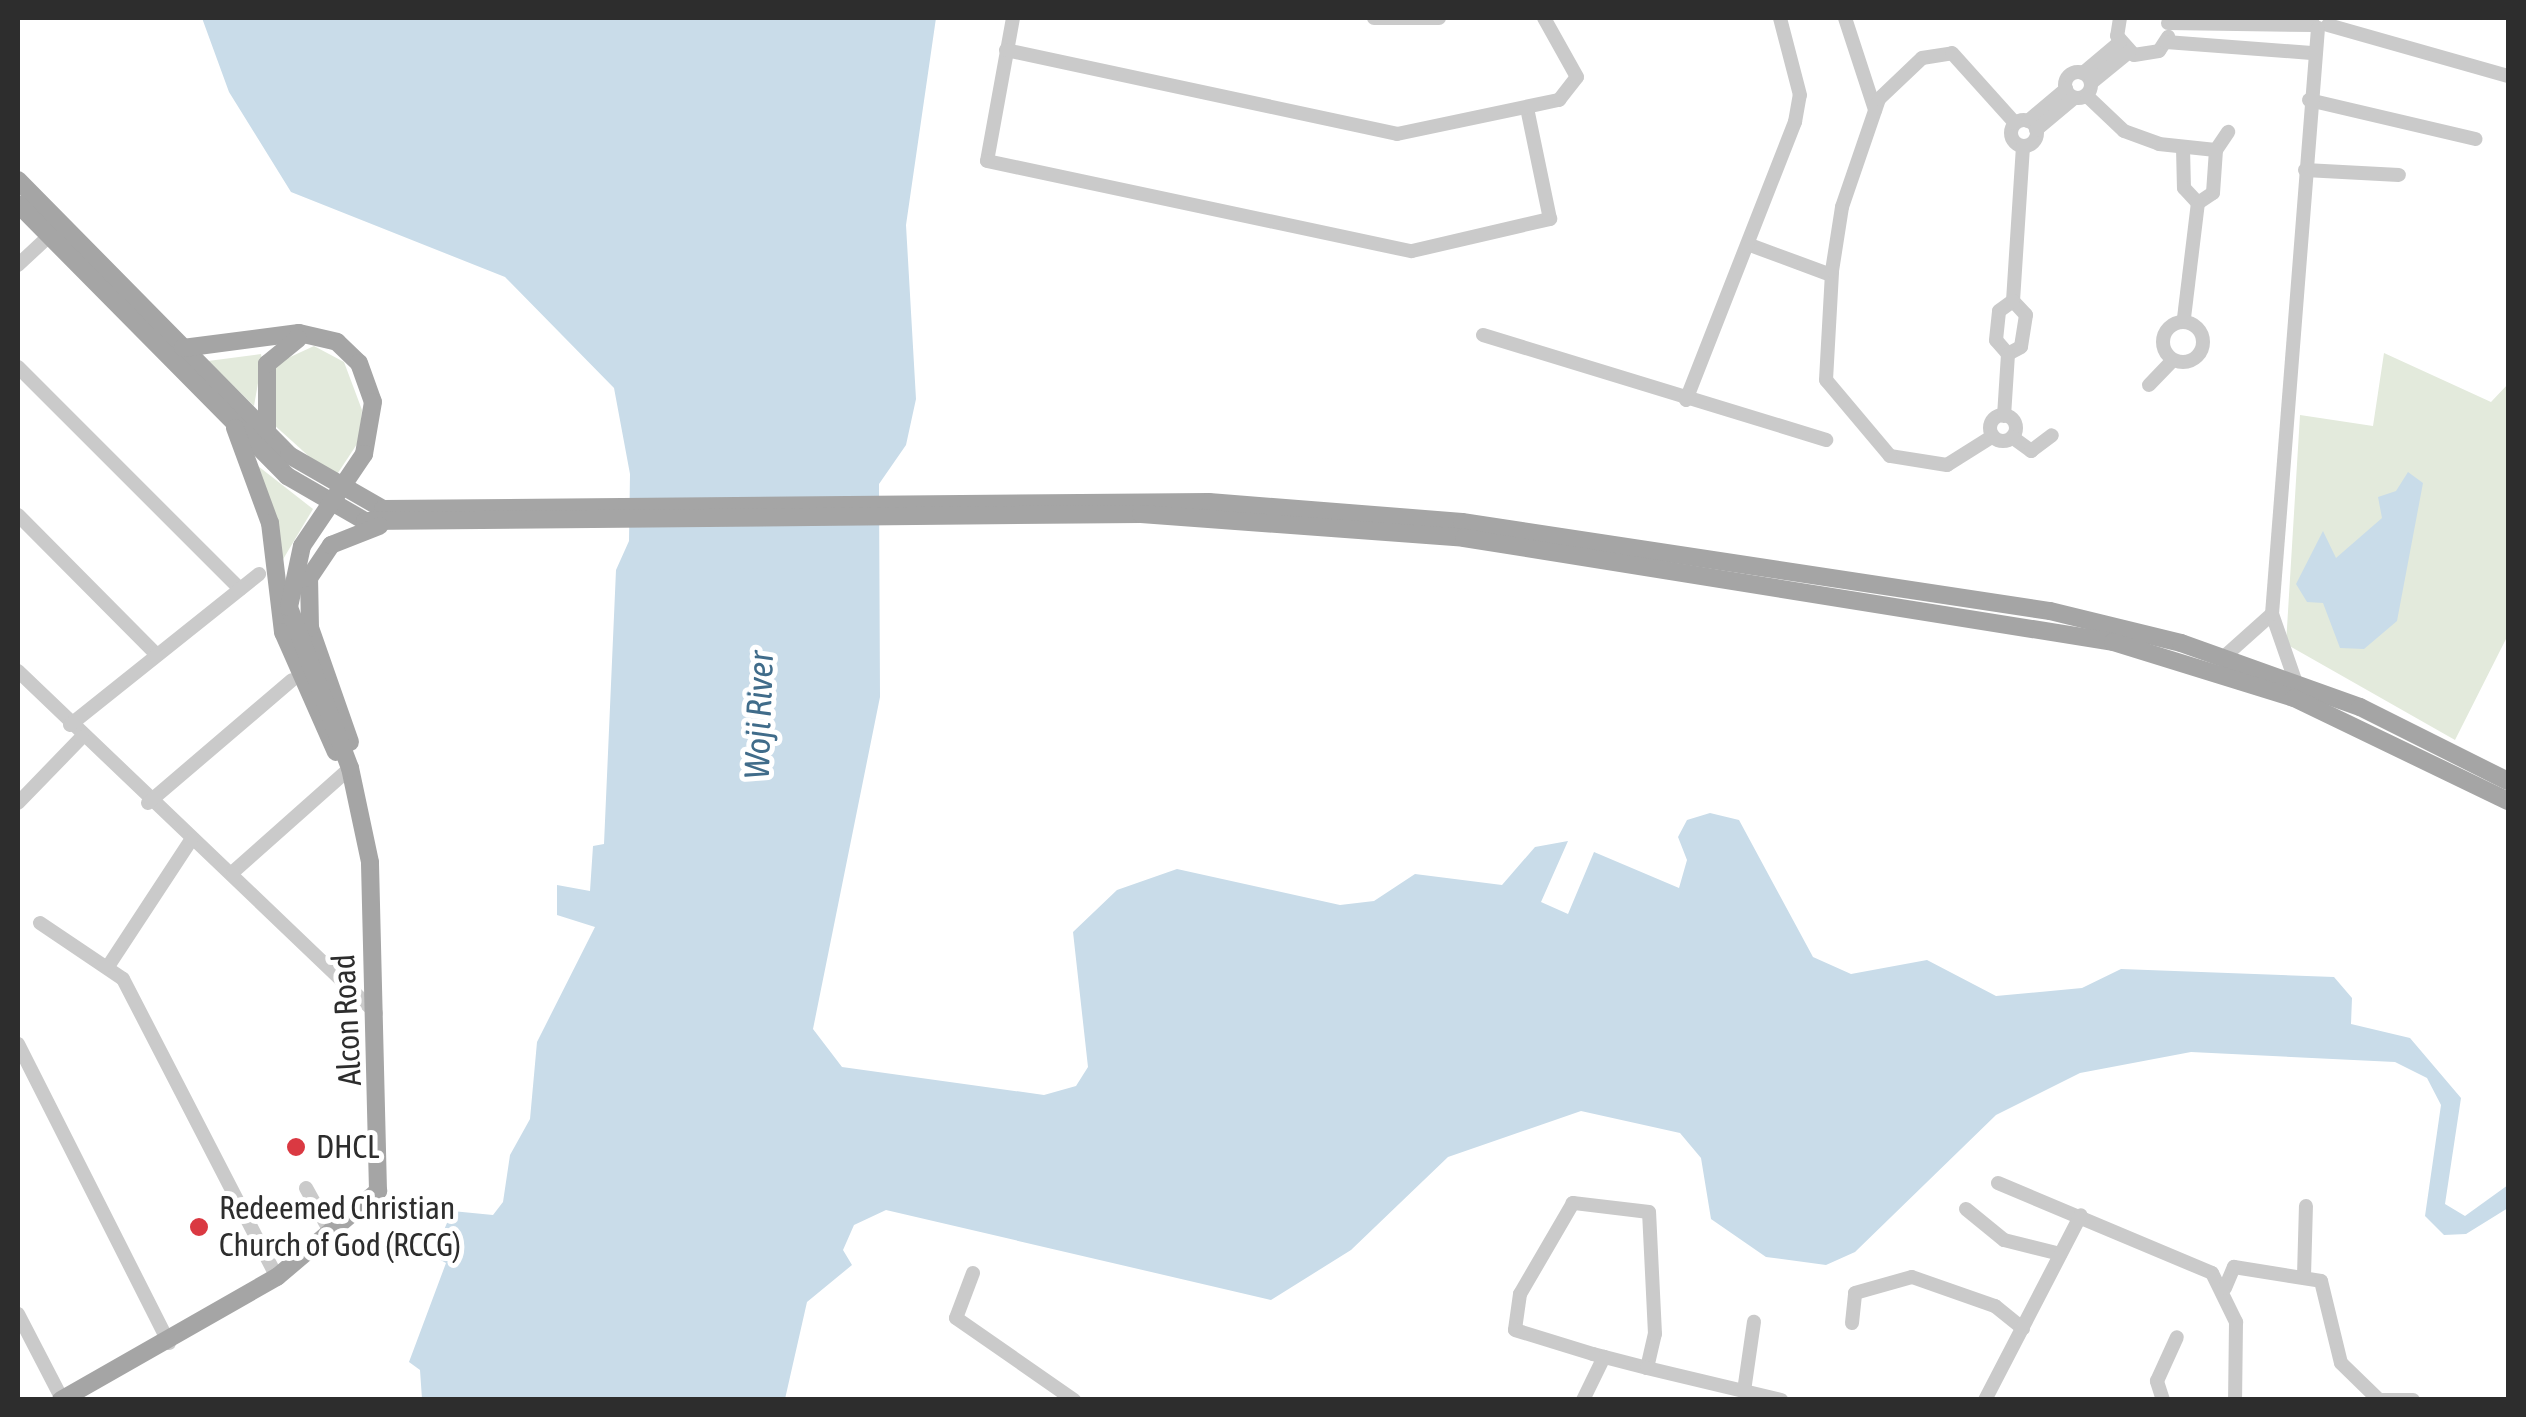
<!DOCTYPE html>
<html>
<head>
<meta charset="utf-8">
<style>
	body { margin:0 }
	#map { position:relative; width:2526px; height:1417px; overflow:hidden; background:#fff; font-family:"Asap Condensed",sans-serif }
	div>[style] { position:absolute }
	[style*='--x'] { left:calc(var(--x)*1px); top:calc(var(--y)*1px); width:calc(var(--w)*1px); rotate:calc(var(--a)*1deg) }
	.green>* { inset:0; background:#e3eadc }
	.water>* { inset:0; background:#c9dce9 }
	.minor>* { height:14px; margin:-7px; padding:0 7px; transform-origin:7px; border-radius:7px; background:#cacaca }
	.minor>.ring { margin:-7px; padding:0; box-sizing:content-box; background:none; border:14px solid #cacaca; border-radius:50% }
	.major>* { height:18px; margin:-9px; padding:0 9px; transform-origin:9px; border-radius:9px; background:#a5a5a5 }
	.major-bridge>* { height:18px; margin:-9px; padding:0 9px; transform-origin:9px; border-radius:9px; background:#a5a5a5 }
	.dots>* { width:28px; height:28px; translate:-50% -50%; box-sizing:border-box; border:5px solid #fff; border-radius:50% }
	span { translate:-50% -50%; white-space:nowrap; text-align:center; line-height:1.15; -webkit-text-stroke:10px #fff; paint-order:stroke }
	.street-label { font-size:32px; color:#2d2d2d }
	.poi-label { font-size:32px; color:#2d2d2d }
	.left { translate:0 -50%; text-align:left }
	.water-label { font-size:35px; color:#406c8a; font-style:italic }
	.frame { position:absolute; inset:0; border:20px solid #2d2d2d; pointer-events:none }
</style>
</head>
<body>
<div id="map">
	<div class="green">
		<i style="clip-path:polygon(314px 346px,344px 362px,362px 410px,359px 441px,334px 479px,272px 423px,275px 364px)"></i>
		<i style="clip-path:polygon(2384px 353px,2491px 402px,2508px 384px,2508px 635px,2455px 740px,2286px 644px,2300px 415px,2373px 426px)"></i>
		<i style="clip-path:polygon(261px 354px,262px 360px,254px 406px,208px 361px)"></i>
		<i style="clip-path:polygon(258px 466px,313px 509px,282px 561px)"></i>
	</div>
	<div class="water">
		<i style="clip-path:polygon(202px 18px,936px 18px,906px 225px,916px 399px,906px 445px,879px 484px,880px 697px,813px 1029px,842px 1067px,1044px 1095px,1076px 1086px,1088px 1067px,1073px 932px,1117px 890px,1177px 869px,1340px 905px,1374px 901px,1415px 874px,1502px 885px,1535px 847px,1568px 841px,1541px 902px,1568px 914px,1594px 852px,1679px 888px,1687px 860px,1678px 837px,1687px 820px,1710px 813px,1739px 820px,1813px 957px,1851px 974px,1927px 960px,1996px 996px,2082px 988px,2121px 969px,2334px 977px,2352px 998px,2351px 1024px,2410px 1038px,2461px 1098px,2445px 1204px,2465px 1216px,2508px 1185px,2508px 1208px,2466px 1234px,2444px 1235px,2425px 1216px,2441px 1105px,2427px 1078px,2395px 1062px,2191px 1052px,2080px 1073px,1996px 1115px,1855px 1252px,1826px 1265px,1766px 1257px,1711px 1219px,1701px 1158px,1680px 1133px,1581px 1111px,1448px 1157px,1351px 1250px,1271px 1300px,886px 1210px,854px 1225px,843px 1250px,852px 1265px,807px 1302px,785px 1399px,422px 1399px,420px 1370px,409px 1362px,446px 1263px,433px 1256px,452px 1211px,493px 1215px,503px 1202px,510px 1155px,530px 1119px,537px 1042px,595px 927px,557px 915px,557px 885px,590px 891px,593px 846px,604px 844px,616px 570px,629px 541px,630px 474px,614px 388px,505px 277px,291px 192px,229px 92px)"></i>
		<i style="clip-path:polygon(2408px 472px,2423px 483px,2397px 621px,2364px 649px,2340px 648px,2323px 603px,2307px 602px,2296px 584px,2323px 531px,2336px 558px,2382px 518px,2378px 497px,2396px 491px)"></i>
	</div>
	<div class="minor">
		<i style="--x:1013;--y:18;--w:145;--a:100.3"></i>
		<i style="--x:987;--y:161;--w:434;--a:12"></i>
		<i style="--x:1412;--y:251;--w:142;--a:-13.1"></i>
		<i style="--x:1550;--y:219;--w:113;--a:-101.7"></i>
		<i style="--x:1374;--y:18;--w:65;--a:0"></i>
		<i style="--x:1845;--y:18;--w:97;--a:71.9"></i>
		<i style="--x:2120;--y:18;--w:18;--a:99"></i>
		<i style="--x:2117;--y:36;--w:25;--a:48"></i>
		<i style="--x:2134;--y:55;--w:25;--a:-9"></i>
		<i style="--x:2159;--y:51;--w:17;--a:-57"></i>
		<i style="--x:2168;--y:23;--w:146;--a:0.8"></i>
		<i style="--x:2328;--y:25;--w:187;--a:15.8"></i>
		<i style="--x:2166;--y:42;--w:146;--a:4.3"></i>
		<i style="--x:1006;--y:50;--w:400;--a:12.1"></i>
		<i style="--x:1397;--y:134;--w:166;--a:-11.9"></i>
		<i style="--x:1559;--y:100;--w:29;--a:-52"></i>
		<i style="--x:1577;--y:77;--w:68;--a:-119.2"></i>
		<i class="ring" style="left:2065px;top:72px;width:12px;height:12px"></i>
		<i style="--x:2083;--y:73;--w:48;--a:-40"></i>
		<i style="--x:2091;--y:83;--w:49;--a:-39.2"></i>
		<i style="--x:2086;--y:95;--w:52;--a:43.5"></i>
		<i style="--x:2124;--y:131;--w:37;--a:20"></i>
		<i style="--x:2159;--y:144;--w:57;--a:6"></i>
		<i style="--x:2216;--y:150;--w:22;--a:-56"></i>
		<i style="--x:2309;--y:100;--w:171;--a:13.2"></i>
		<i class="ring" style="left:2011px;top:120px;width:12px;height:12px"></i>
		<i style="--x:2028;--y:121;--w:50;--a:-40.1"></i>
		<i style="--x:2036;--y:130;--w:50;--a:-40.1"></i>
		<i style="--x:2183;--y:148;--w:40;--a:88.6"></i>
		<i style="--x:2184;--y:188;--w:21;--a:47"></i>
		<i style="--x:2198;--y:203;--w:18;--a:-34"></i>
		<i style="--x:2213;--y:193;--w:43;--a:-86"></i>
		<i style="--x:2305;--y:170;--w:94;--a:3"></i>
		<i style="--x:1750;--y:245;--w:86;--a:20.3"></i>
		<i style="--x:18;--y:265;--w:42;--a:-43.1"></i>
		<i style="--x:2013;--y:301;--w:155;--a:-86.3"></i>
		<i style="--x:2013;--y:301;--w:19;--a:47"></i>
		<i style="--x:2026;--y:315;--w:32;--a:99"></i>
		<i style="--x:2021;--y:347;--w:15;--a:152"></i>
		<i style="--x:2008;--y:354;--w:18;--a:-131"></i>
		<i style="--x:1996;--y:340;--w:29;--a:-84"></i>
		<i style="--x:1999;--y:311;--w:17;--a:-36"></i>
		<i style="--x:2184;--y:318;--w:116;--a:-83.1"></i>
		<i class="ring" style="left:2163px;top:322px;width:26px;height:26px"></i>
		<i style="--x:1483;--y:335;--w:359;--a:17"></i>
		<i style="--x:18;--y:367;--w:314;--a:45"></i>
		<i style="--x:2149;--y:385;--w:32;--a:-46"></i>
		<i style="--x:1686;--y:400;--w:299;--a:-68.6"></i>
		<i style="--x:1795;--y:122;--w:27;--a:-80"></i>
		<i style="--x:1800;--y:95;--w:80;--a:-104.6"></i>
		<i class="ring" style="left:1990px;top:415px;width:12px;height:12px"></i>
		<i style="--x:2004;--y:416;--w:62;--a:-86.3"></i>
		<i style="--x:1993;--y:436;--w:54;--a:147.8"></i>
		<i style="--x:1947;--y:465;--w:58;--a:-171"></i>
		<i style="--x:1890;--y:456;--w:99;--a:-130.1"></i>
		<i style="--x:1826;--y:380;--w:109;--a:-86.8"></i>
		<i style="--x:1832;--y:271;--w:65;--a:-81.1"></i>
		<i style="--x:1842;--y:207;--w:114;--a:-71.1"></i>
		<i style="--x:1879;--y:99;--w:59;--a:-43.6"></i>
		<i style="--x:1922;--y:58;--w:30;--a:-9"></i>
		<i style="--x:1952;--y:53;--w:94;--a:48"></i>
		<i style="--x:2012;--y:437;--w:24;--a:36"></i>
		<i style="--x:2031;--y:451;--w:26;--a:-37"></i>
		<i style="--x:18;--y:515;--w:196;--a:45.2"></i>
		<i style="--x:2225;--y:656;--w:63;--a:-41.8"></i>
		<i style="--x:18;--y:671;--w:495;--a:43.7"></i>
		<i style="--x:2295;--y:680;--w:70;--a:-109.2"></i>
		<i style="--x:2272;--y:614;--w:588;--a:-85.51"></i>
		<i style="--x:70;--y:725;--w:242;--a:-38.6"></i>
		<i style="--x:18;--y:803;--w:92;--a:-45.9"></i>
		<i style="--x:148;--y:803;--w:189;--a:-40.5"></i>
		<i style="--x:233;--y:872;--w:157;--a:-41.6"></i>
		<i style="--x:40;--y:923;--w:100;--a:34"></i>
		<i style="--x:123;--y:979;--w:335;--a:62.7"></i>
		<i style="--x:109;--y:965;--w:149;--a:-56.7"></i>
		<i style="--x:18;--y:1044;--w:335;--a:63.2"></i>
		<i style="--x:1998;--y:1183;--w:232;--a:22.8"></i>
		<i style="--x:2212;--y:1273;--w:55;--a:63.9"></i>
		<i style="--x:2236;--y:1322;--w:78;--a:90.7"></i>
		<i style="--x:306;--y:1188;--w:54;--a:61"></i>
		<i style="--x:1966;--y:1209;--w:49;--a:39.2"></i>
		<i style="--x:2004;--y:1240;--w:58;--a:14"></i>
		<i style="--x:973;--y:1273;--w:48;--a:110.7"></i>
		<i style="--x:956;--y:1318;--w:144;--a:34.8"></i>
		<i style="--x:2304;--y:1276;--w:70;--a:-88.4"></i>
		<i style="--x:2225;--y:1288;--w:23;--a:-67"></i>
		<i style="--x:2234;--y:1267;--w:88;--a:9.1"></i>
		<i style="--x:2321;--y:1281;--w:84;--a:76.3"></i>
		<i style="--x:2341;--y:1363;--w:50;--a:44.2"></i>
		<i style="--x:18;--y:1314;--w:96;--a:62.6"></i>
		<i style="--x:1852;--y:1323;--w:30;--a:-84"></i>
		<i style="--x:1855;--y:1293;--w:59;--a:-15.7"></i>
		<i style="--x:1912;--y:1277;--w:88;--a:19.3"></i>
		<i style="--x:1995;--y:1306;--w:36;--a:39"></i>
		<i style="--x:1647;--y:1368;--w:35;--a:-77"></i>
		<i style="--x:1655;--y:1334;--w:122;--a:-92.8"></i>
		<i style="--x:1649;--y:1212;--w:77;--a:-173.2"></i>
		<i style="--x:1573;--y:1203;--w:105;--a:120.2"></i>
		<i style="--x:1520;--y:1294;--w:36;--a:98"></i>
		<i style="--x:1515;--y:1330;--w:82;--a:17.1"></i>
		<i style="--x:1593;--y:1354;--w:56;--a:14.5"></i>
		<i style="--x:1647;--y:1368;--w:138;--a:13.4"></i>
		<i style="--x:1744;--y:1391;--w:70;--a:-81.8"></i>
		<i style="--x:1583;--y:1400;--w:48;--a:-64"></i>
		<i style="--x:1985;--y:1400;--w:208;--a:-62.6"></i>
		<i style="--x:2163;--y:1400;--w:20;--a:-108"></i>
		<i style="--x:2157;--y:1381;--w:48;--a:-65.6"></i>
		<i style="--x:2375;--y:1400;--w:38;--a:0"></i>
	</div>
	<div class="major">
		<i style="--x:18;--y:180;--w:386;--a:45.4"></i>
		<i style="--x:289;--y:455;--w:108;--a:29.9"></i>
		<i style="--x:383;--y:509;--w:826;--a:-0.49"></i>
		<i style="--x:1209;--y:502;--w:254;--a:4.5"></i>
		<i style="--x:1462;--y:522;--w:595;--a:8.61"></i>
		<i style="--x:2050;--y:611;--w:135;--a:13.7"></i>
		<i style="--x:2181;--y:643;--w:190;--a:19.7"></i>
		<i style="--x:2360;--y:707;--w:165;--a:26.6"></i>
		<i style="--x:18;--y:204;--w:383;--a:45.3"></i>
		<i style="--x:287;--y:476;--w:90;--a:30"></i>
		<i style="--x:365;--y:521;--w:776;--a:-0.52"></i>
		<i style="--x:1141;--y:514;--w:324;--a:4.2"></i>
		<i style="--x:1464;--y:538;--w:657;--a:9.1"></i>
		<i style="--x:2113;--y:642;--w:189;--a:17.2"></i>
		<i style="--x:2294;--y:698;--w:237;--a:25.7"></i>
		<i style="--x:183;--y:348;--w:117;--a:-7.4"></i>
		<i style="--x:299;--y:333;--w:39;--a:13"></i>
		<i style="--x:337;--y:342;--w:30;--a:44"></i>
		<i style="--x:359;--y:363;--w:41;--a:70.3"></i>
		<i style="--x:373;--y:402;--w:53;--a:99.8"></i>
		<i style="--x:235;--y:428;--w:101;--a:69.8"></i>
		<i style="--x:270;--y:523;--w:110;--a:83.2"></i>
		<i style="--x:283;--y:632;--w:131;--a:66.2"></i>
		<i style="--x:267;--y:431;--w:67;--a:-90"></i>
		<i style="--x:267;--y:364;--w:40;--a:-39"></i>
		<i style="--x:350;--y:742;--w:121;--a:-109.3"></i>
		<i style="--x:310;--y:628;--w:50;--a:-91.1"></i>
		<i style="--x:309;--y:578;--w:40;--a:-56"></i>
		<i style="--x:331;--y:545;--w:52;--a:-21.6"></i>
		<i style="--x:61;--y:1400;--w:249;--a:-29.7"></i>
		<i style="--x:277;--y:1277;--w:133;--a:-40.4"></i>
		<i style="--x:378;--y:1191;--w:329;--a:-91.4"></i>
		<i style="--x:370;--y:862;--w:96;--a:-102"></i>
		<i style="--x:350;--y:768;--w:172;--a:-110.8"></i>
		<i style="--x:289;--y:607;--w:62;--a:-78"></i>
	</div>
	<div class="major-bridge">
		<i style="--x:302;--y:546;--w:111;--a:-56"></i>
	</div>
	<div class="dots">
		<i style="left:296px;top:1147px;background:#da3942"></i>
		<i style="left:199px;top:1227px;background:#da3942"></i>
	</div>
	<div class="street-label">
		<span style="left:347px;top:1020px;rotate:-93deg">Alcon Road</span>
	</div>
	<div class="poi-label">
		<span class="left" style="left:316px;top:1147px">DHCL</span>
		<span class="left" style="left:219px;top:1227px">Redeemed Christian<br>Church of God (RCCG)</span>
	</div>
	<div class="water-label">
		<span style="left:758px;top:715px;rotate:-88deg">Woji River</span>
	</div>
	<div class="frame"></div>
</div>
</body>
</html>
